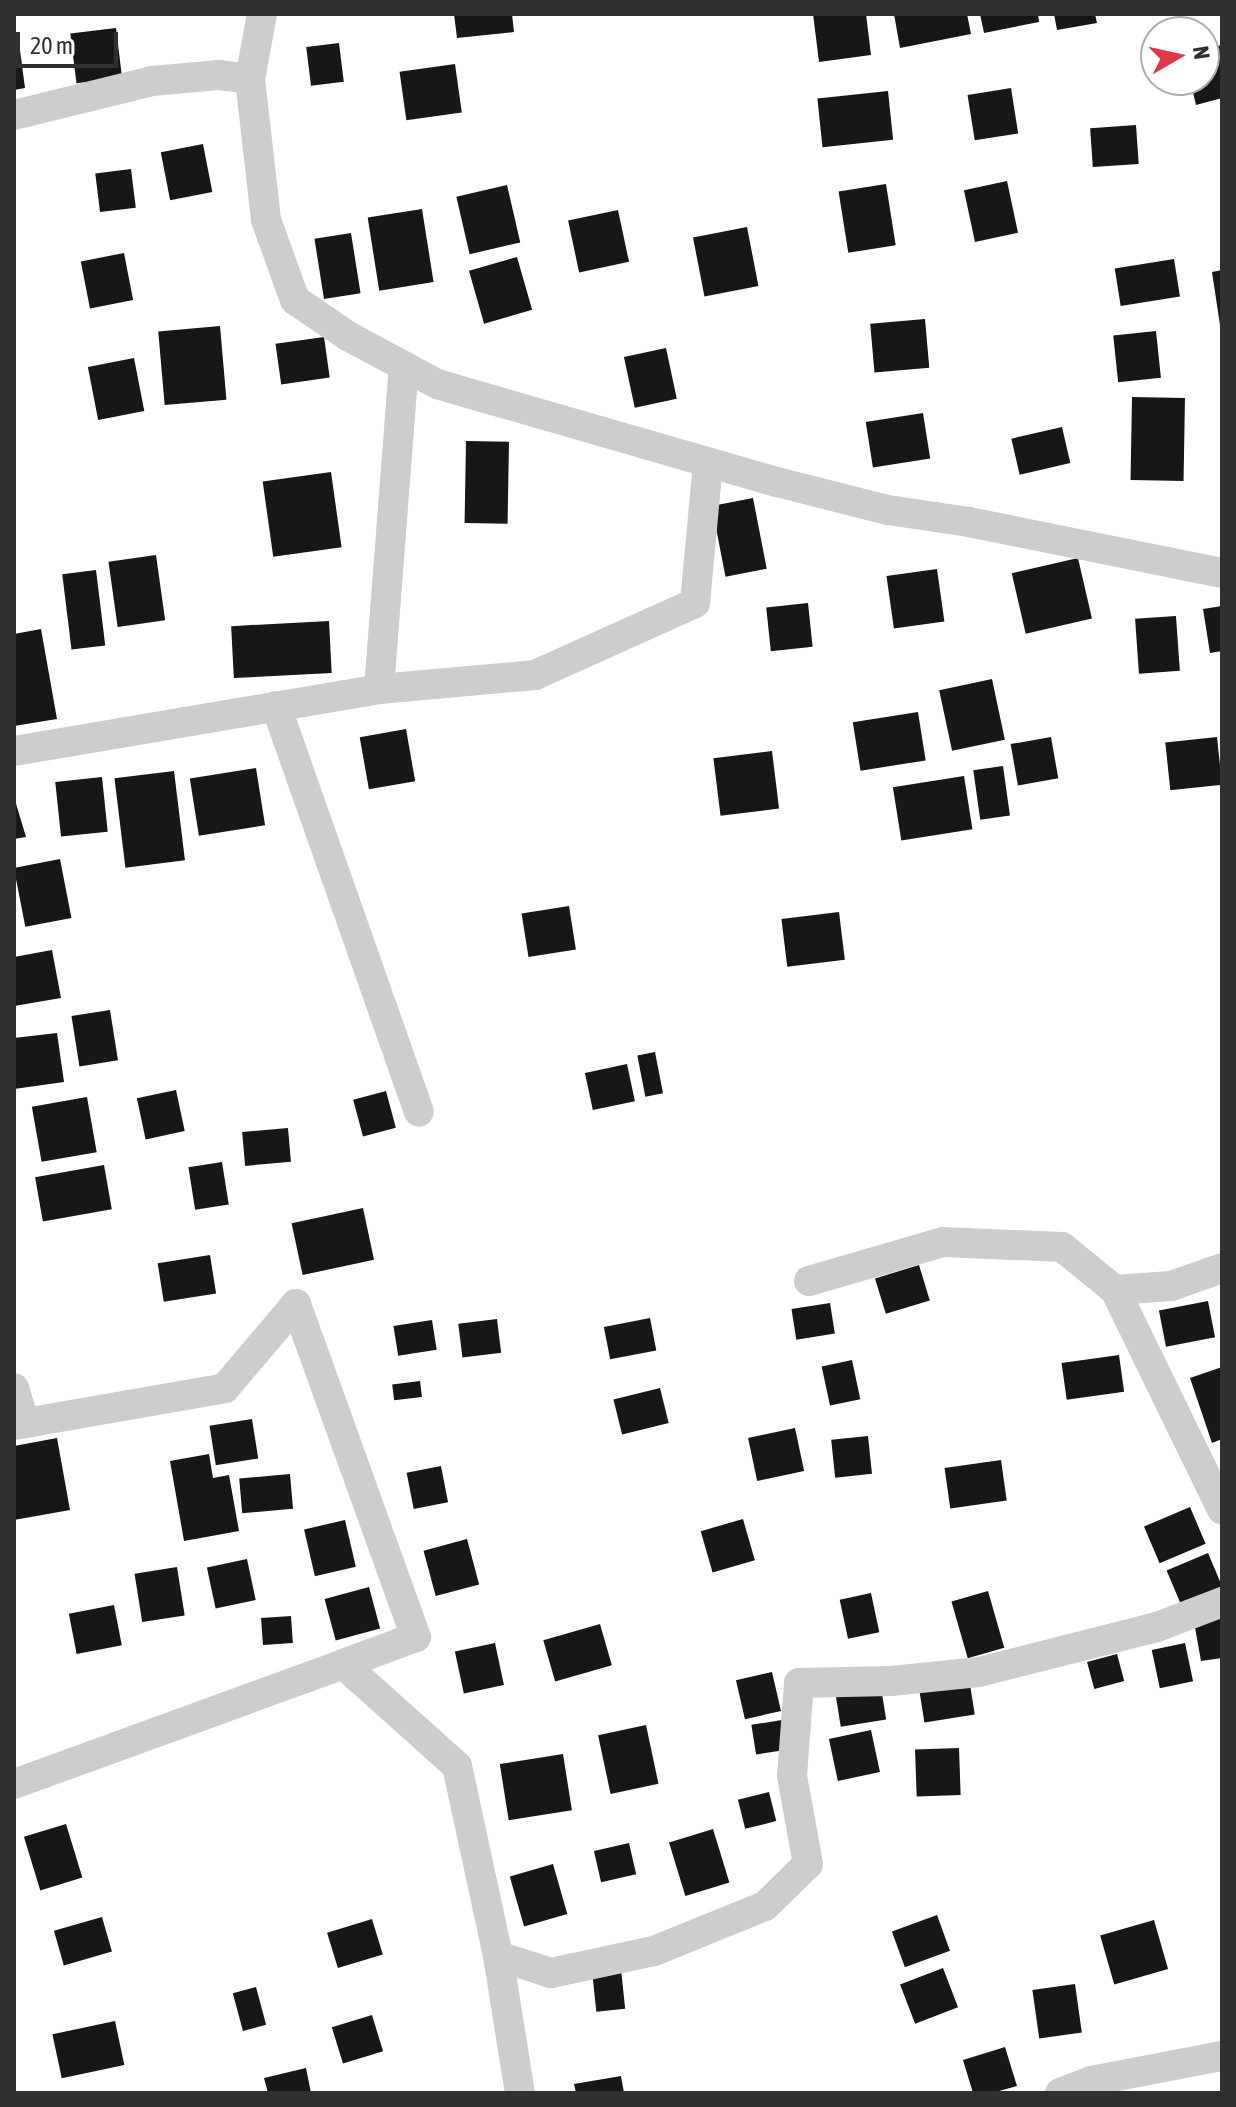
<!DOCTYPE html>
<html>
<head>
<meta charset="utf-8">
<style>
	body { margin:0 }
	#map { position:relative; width:1236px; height:2107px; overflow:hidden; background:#fff; font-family:"Asap Condensed",sans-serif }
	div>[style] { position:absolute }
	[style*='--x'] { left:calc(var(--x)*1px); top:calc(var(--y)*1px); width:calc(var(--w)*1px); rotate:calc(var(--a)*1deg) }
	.building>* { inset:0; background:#171717; transform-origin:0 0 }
	.street>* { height:30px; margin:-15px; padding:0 15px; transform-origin:15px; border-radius:15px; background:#cdcdcd }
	span { translate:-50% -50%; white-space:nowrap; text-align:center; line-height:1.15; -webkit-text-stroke:8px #fff; paint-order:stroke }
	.frame { position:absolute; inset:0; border:16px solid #303030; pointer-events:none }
	.north { position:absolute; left:1140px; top:16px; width:80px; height:80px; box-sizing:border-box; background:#fff; border:2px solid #acacac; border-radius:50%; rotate:81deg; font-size:22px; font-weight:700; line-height:32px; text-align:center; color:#303030 }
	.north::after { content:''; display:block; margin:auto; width:28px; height:36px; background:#e23748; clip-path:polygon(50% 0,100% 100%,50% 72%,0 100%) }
	.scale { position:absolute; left:16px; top:32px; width:102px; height:36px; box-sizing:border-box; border:4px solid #303030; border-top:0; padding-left:10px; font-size:24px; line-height:28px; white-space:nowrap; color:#303030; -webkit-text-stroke:6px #fff; paint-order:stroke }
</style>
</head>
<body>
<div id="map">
	<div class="building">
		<i style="clip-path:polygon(454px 14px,512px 14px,514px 32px,457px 38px)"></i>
		<i style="clip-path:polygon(813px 14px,866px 14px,871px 55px,819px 62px)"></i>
		<i style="clip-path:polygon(894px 14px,967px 14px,971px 34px,900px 48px)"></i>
		<i style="clip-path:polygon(980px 14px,1038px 14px,1039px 22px,984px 33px)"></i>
		<i style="clip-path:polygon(1054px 14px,1095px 14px,1097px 23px,1057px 30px)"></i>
		<i style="left:116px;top:28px;width:50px;height:46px;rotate:83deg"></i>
		<i style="clip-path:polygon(14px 35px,18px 35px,25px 88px,14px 90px)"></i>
		<i style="left:339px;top:43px;width:39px;height:33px;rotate:83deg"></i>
		<i style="clip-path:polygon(1222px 45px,1222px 98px,1196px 105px,1190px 80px,1204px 80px,1204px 49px)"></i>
		<i style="left:455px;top:64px;width:49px;height:56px;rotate:82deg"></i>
		<i style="left:1011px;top:88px;width:46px;height:44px;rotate:81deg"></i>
		<i style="left:888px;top:91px;width:49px;height:71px;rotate:84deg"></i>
		<i style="left:1136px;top:125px;width:39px;height:46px;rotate:86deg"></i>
		<i style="left:203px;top:144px;width:49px;height:43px;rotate:79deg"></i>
		<i style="left:131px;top:169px;width:39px;height:36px;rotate:83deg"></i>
		<i style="left:1007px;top:181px;width:53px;height:44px;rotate:78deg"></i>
		<i style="left:886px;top:184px;width:62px;height:48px;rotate:81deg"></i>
		<i style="left:507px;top:185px;width:59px;height:52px;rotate:77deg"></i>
		<i style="left:422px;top:209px;width:74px;height:55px;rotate:81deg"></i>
		<i style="left:618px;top:210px;width:53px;height:51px;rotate:78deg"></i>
		<i style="left:747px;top:227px;width:60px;height:55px;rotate:79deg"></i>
		<i style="left:351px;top:233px;width:61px;height:37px;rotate:81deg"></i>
		<i style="left:124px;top:253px;width:48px;height:44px;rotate:79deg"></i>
		<i style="left:517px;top:257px;width:55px;height:50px;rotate:74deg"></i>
		<i style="left:1174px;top:259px;width:38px;height:60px;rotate:81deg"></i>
		<i style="clip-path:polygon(1222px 270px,1222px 325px,1220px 325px,1212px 272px)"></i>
		<i style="left:925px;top:319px;width:49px;height:55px;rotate:85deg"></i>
		<i style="left:220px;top:326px;width:74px;height:62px;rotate:85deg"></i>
		<i style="left:1156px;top:331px;width:47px;height:43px;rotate:84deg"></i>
		<i style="left:324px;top:337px;width:41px;height:49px;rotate:82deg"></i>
		<i style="left:666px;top:348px;width:52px;height:43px;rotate:78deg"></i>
		<i style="left:134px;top:358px;width:54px;height:47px;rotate:79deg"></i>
		<i style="left:1132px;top:397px;width:53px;height:83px;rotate:1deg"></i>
		<i style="left:923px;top:413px;width:46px;height:58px;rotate:81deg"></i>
		<i style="left:1062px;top:427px;width:37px;height:52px;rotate:77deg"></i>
		<i style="left:466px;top:441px;width:43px;height:82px;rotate:1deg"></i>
		<i style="left:331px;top:472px;width:76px;height:69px;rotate:82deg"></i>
		<i style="left:753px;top:498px;width:72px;height:42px;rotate:79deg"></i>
		<i style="left:156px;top:555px;width:66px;height:48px;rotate:82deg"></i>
		<i style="left:1078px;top:558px;width:62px;height:68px;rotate:77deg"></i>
		<i style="left:937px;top:569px;width:53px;height:51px;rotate:82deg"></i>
		<i style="left:96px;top:570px;width:76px;height:34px;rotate:83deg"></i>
		<i style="left:808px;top:603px;width:44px;height:42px;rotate:84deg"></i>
		<i style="clip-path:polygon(1222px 606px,1222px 651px,1210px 653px,1203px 609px)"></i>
		<i style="left:1176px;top:616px;width:55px;height:41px;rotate:86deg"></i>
		<i style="left:329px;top:621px;width:52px;height:98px;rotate:87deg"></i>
		<i style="clip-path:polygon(41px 629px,57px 719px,14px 726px,14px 634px)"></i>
		<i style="left:992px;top:679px;width:62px;height:54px;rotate:78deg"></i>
		<i style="left:918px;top:712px;width:49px;height:66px;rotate:81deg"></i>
		<i style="left:406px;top:729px;width:53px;height:47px;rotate:80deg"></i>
		<i style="left:1051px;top:737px;width:42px;height:41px;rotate:80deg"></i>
		<i style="left:1217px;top:737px;width:48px;height:52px;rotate:84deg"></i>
		<i style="left:772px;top:751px;width:58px;height:59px;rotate:83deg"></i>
		<i style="left:1003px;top:766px;width:50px;height:30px;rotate:82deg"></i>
		<i style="left:256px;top:768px;width:58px;height:67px;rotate:81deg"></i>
		<i style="left:174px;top:771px;width:90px;height:60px;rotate:83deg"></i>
		<i style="left:964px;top:776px;width:54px;height:72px;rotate:81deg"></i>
		<i style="left:102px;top:777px;width:55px;height:47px;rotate:84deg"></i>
		<i style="clip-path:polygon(14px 797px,26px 837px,14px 839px)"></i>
		<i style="left:60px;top:859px;width:60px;height:47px;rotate:79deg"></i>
		<i style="left:569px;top:906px;width:44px;height:48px;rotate:81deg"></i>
		<i style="left:839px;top:912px;width:48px;height:58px;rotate:83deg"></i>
		<i style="clip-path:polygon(52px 950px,61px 998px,14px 1006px,14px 957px)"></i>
		<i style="left:110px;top:1010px;width:51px;height:39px;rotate:81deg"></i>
		<i style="clip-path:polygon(57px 1033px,64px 1082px,14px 1089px,14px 1038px)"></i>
		<i style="left:655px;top:1052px;width:42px;height:18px;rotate:79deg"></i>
		<i style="left:627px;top:1064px;width:38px;height:43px;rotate:78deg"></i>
		<i style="left:176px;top:1090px;width:42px;height:40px;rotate:78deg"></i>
		<i style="left:386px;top:1091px;width:38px;height:34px;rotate:75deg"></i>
		<i style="left:87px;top:1097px;width:56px;height:56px;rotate:80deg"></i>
		<i style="left:288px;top:1128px;width:34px;height:46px;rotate:85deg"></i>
		<i style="left:222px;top:1162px;width:43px;height:34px;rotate:81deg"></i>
		<i style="left:104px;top:1165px;width:45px;height:70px;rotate:80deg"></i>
		<i style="left:363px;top:1208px;width:53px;height:73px;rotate:78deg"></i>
		<i style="left:210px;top:1255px;width:39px;height:53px;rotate:81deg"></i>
		<i style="left:919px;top:1265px;width:37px;height:46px;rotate:73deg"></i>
		<i style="left:1208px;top:1301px;width:37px;height:50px;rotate:79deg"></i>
		<i style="left:830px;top:1303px;width:31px;height:39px;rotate:81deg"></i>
		<i style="left:650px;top:1318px;width:33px;height:47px;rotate:79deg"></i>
		<i style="left:497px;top:1319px;width:34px;height:39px;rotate:83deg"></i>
		<i style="left:432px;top:1320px;width:30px;height:39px;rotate:81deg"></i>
		<i style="left:1119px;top:1355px;width:37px;height:58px;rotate:82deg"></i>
		<i style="left:852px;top:1360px;width:40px;height:31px;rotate:78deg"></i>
		<i style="clip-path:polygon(1222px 1367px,1222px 1439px,1212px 1443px,1190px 1378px)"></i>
		<i style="left:420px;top:1381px;width:16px;height:28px;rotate:83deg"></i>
		<i style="left:660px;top:1388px;width:36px;height:48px;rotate:76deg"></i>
		<i style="left:252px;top:1419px;width:40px;height:43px;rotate:81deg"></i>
		<i style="left:795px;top:1428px;width:44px;height:48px;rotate:78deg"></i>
		<i style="left:868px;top:1436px;width:38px;height:37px;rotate:84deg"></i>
		<i style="clip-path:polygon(57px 1438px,70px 1510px,14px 1520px,14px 1446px)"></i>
		<i style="clip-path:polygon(209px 1454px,213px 1478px,229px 1475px,239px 1531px,184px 1541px,170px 1461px)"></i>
		<i style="left:1001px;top:1460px;width:41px;height:57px;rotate:82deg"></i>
		<i style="left:441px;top:1466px;width:37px;height:35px;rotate:79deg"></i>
		<i style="left:290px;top:1474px;width:35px;height:51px;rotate:85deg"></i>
		<i style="left:1190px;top:1507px;width:40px;height:50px;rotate:67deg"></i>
		<i style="left:743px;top:1519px;width:43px;height:44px;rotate:74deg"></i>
		<i style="left:345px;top:1520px;width:48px;height:42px;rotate:77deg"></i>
		<i style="left:467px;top:1539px;width:47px;height:45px;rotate:75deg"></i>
		<i style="left:1208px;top:1553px;width:36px;height:45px;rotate:67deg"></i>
		<i style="left:247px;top:1559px;width:42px;height:41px;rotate:78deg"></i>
		<i style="left:177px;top:1567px;width:49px;height:43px;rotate:81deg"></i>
		<i style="left:369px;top:1587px;width:43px;height:46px;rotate:75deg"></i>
		<i style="left:988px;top:1591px;width:59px;height:38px;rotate:74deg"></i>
		<i style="left:871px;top:1593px;width:40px;height:32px;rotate:78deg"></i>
		<i style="left:114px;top:1605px;width:41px;height:46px;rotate:79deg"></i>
		<i style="left:291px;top:1616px;width:27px;height:30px;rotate:86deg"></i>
		<i style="clip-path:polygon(1222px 1618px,1222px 1658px,1201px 1661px,1194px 1622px)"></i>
		<i style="left:600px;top:1624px;width:43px;height:59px;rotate:74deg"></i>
		<i style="left:495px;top:1643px;width:43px;height:41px;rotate:78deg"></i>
		<i style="left:1185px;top:1643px;width:39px;height:34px;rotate:78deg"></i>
		<i style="left:1117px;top:1654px;width:28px;height:31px;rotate:75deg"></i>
		<i style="left:772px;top:1672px;width:40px;height:37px;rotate:77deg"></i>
		<i style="left:969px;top:1678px;width:37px;height:51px;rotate:81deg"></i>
		<i style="left:881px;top:1687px;width:33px;height:46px;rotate:81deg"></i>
		<i style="left:782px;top:1720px;width:30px;height:31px;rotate:81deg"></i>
		<i style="left:646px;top:1725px;width:60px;height:49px;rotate:78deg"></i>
		<i style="left:871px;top:1730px;width:43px;height:43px;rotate:78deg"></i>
		<i style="left:959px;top:1748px;width:47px;height:44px;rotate:88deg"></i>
		<i style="left:563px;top:1754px;width:57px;height:64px;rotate:81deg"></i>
		<i style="left:769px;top:1792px;width:30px;height:32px;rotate:76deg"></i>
		<i style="left:66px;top:1824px;width:56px;height:44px;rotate:73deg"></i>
		<i style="left:713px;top:1829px;width:56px;height:46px;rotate:73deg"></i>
		<i style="left:629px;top:1843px;width:32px;height:36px;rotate:77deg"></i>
		<i style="left:553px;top:1864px;width:52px;height:45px;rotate:74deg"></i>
		<i style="left:937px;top:1915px;width:38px;height:48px;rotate:70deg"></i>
		<i style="left:102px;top:1917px;width:36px;height:50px;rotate:74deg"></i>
		<i style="left:372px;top:1919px;width:37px;height:47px;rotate:73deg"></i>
		<i style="left:1154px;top:1920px;width:51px;height:56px;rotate:74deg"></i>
		<i style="left:943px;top:1968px;width:42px;height:46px;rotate:69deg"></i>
		<i style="left:621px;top:1969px;width:40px;height:29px;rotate:84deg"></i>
		<i style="left:1075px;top:1984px;width:49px;height:43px;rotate:82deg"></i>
		<i style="left:256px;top:1987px;width:39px;height:24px;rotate:75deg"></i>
		<i style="left:372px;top:2015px;width:38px;height:42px;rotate:73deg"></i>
		<i style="left:115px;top:2021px;width:45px;height:64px;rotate:78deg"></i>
		<i style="clip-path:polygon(1005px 2047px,1017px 2086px,992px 2093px,973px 2093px,963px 2060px)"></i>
		<i style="clip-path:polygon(306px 2068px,311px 2093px,268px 2093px,264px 2078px)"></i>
		<i style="clip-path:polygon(621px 2076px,624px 2093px,576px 2093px,574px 2084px)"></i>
	</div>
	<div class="street">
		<i style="--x:250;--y:79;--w:66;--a:-79.5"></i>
		<i style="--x:14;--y:115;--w:142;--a:-13.8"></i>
		<i style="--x:152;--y:81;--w:67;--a:-5.1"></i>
		<i style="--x:219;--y:75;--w:31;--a:7"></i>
		<i style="--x:250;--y:79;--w:142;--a:83.5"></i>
		<i style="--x:266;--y:220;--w:85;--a:70.1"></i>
		<i style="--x:295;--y:300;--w:64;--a:34.2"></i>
		<i style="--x:348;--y:336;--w:101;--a:28.3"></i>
		<i style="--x:437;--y:384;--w:354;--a:16.1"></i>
		<i style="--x:777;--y:482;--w:114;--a:14.2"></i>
		<i style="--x:888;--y:510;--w:82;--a:8.4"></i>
		<i style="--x:969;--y:522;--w:258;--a:11.4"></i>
		<i style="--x:379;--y:689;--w:157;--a:-5.1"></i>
		<i style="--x:535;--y:675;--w:175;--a:-24.2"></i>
		<i style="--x:695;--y:603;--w:141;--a:-84.7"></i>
		<i style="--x:276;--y:706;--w:430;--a:70.6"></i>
		<i style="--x:14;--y:751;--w:370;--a:-9.6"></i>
		<i style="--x:379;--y:689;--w:324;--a:-85.6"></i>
		<i style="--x:809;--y:1281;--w:140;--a:-16.2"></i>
		<i style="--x:943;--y:1242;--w:119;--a:2.4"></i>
		<i style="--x:1062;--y:1247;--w:68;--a:39.1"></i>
		<i style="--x:1115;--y:1290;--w:56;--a:-4.1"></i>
		<i style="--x:1171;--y:1286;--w:54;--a:-19.4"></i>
		<i style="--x:1115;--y:1290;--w:244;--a:64"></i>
		<i style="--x:14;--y:1388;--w:37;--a:73"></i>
		<i style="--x:14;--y:1425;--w:214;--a:-9.9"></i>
		<i style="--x:225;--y:1388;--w:110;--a:-49.8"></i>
		<i style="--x:296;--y:1304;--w:354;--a:70.2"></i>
		<i style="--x:416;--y:1637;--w:78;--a:159.7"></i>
		<i style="--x:14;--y:1784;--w:350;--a:-20"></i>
		<i style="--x:343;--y:1664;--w:153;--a:41.8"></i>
		<i style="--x:457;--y:1766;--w:194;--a:77.8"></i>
		<i style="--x:498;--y:1956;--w:139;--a:80.9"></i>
		<i style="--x:498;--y:1956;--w:56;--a:17.8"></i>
		<i style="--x:551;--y:1973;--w:105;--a:-12.1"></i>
		<i style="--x:654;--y:1951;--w:120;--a:-22.1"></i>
		<i style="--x:765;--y:1906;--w:60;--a:-44.3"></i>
		<i style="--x:808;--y:1864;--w:89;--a:-100.3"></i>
		<i style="--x:792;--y:1776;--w:93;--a:-85.7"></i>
		<i style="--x:799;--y:1683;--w:92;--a:-1.2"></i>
		<i style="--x:891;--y:1681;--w:88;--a:-5.8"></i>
		<i style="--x:979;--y:1672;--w:184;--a:-14.2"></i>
		<i style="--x:1157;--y:1627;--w:70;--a:-21"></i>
		<i style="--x:1060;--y:2093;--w:33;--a:-21"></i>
		<i style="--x:1091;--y:2081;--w:133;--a:-10.8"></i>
	</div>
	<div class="frame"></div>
	<div class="north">N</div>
	<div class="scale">20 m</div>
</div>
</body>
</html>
